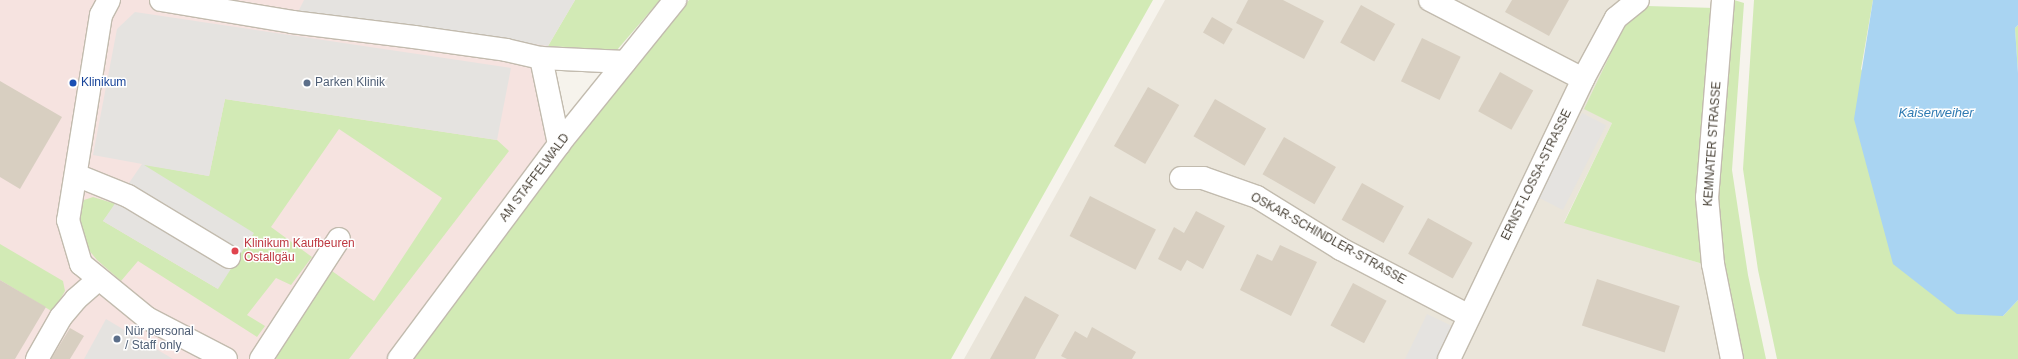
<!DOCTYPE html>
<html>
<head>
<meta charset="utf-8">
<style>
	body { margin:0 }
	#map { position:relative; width:2018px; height:359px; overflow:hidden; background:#f6f3ec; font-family:Arial,sans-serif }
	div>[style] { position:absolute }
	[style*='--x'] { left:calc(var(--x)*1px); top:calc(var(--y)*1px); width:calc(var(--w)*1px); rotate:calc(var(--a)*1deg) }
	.residential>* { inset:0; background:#eae5da }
	.medical>* { inset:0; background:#f6e3e0 }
	.green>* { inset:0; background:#d2eab5 }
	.parking>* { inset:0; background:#e5e3e0; transform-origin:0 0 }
	.water>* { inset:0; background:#a9d4f2 }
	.building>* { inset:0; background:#d8cfc1; transform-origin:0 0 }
	.roads { filter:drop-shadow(1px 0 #c2bbae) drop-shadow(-1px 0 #c2bbae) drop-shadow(0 1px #c2bbae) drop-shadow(0 -1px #c2bbae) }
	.minor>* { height:22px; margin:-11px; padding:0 11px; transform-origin:11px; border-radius:11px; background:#fff }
	.dots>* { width:11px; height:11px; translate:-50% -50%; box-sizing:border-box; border:2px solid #fff; border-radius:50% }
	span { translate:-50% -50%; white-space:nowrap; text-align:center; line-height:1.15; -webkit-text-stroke:3px #fff; paint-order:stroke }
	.transit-label { font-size:12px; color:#164399 }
	.left { translate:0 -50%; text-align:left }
	.service-label { font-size:12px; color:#4e5e75 }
	.street-label { font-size:12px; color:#4b4439 }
	.health-label { font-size:12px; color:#be3a42 }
	.water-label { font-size:13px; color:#2e7ab2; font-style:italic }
</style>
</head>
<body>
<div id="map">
	<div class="residential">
		<i style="clip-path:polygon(1165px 0,1621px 0,1625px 24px,1612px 123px,1564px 222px,1703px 264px,1724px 359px,964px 359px)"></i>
	</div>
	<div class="medical">
		<i style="clip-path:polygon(0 0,575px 0,548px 46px,533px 67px,550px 143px,389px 359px,0 359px)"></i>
	</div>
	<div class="green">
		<i style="clip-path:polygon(575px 0,660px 0,617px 50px,548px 46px)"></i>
		<i style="clip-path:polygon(689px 0,1153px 0,951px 359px,411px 359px,568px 152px)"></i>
		<i style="clip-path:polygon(1734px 0,1744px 3px,1732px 170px,1748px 275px,1766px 359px,1741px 359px,1720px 263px,1716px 198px)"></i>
		<i style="clip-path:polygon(1754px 0,1873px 0,1861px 69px,2003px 316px,2018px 300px,2018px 359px,1777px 359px,1758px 270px,1743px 169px)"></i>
		<i style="clip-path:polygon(1647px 6px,1715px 8px,1703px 264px,1564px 223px,1612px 123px,1584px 109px,1625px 24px)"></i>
		<i style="clip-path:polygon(2018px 25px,2018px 73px,2015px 28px)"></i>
		<i style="clip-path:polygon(225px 99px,497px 140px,509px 151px,349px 359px,276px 359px,279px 349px,332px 271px,374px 301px,442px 198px,339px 129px,271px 227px,312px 257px,291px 285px,276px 278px,247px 315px,265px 326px,257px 337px,138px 261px,121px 281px,97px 260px,83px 243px,80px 228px,80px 212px,84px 200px,93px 197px,116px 204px,103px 221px,218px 289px,142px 164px,209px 176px)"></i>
		<i style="clip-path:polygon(0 244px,63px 281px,65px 291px,53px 312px,0 280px)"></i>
	</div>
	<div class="parking">
		<i style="clip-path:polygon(304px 0,575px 0,548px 46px,298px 12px)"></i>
		<i style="clip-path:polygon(135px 12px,511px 68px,497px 140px,225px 99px,209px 176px,144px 165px,254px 233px,218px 289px,103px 221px,142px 164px,93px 155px,117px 29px)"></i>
		<i style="left:1582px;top:113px;width:27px;height:95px;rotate:27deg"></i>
		<i style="clip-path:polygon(1427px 314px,1452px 326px,1436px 359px,1405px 359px)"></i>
		<i style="clip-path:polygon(106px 319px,173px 359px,84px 359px)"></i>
	</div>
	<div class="water">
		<i style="clip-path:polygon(1873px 0,2018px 0,2018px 25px,2015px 28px,2018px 73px,2018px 300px,2003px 316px,1957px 314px,1893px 264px,1854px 119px)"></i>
	</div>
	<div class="building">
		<i style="clip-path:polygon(1248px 0,1283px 0,1324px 21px,1304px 59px,1236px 23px)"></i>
		<i style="clip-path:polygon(1512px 0,1569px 0,1549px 36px,1505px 12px)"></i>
		<i style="left:1361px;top:5px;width:39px;height:43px;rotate:29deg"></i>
		<i style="left:1212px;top:17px;width:24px;height:18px;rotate:30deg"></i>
		<i style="left:1422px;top:38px;width:43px;height:48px;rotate:26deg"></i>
		<i style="left:1500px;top:72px;width:38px;height:45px;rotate:29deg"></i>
		<i style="clip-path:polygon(0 81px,62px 117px,20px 189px,0 177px)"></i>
		<i style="left:1148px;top:87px;width:36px;height:68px;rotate:30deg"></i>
		<i style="left:1215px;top:99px;width:59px;height:43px;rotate:30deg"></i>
		<i style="left:1284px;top:137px;width:60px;height:43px;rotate:30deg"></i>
		<i style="left:1362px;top:183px;width:48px;height:42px;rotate:29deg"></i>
		<i style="left:1090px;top:196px;width:74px;height:45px;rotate:27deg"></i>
		<i style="clip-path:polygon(1196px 211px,1225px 226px,1203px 269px,1187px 260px,1181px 271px,1158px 259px,1174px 227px,1184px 233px)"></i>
		<i style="left:1428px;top:218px;width:51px;height:41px;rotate:29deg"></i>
		<i style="clip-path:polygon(1280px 245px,1317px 262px,1291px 316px,1240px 290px,1257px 254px,1272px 261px)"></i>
		<i style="left:1597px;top:279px;width:87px;height:49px;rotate:18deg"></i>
		<i style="clip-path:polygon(0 280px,46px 307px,15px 359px,0 359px)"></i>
		<i style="left:1353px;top:283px;width:38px;height:48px;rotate:28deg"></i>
		<i style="clip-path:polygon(1025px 296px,1059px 315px,1040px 349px,1035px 359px,990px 359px)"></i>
		<i style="clip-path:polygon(1092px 327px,1136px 352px,1132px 359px,1067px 359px,1061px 356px,1075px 331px,1087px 338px)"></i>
		<i style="clip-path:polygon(70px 328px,84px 336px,70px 359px,51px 359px)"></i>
	</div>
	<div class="roads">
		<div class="minor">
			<i style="--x:109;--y:0;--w:17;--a:118"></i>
			<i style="--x:101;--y:15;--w:208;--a:99.1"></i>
			<i style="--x:68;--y:220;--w:46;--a:73.5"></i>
			<i style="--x:81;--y:264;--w:85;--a:39.3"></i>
			<i style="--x:147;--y:318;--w:89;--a:27.4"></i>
			<i style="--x:161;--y:0;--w:133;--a:9.5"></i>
			<i style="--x:292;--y:22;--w:123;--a:7"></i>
			<i style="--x:414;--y:37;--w:93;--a:8"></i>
			<i style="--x:506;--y:50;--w:36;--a:13"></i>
			<i style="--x:541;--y:58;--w:84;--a:2.7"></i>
			<i style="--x:1430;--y:0;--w:172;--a:27.3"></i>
			<i style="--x:1723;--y:0;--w:198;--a:94.6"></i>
			<i style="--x:1707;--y:197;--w:67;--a:84.9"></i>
			<i style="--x:1713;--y:264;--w:97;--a:78.7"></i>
			<i style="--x:541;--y:58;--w:88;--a:78.2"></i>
			<i style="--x:76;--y:175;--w:56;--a:22"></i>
			<i style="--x:128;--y:196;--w:118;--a:31.1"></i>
			<i style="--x:1181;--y:178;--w:22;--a:0"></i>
			<i style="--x:1203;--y:178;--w:57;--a:19.4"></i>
			<i style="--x:1257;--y:197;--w:99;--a:31.8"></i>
			<i style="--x:1341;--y:249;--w:144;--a:27.6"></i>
			<i style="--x:37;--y:359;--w:48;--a:-60.3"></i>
			<i style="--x:61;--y:317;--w:23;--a:-50"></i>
			<i style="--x:76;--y:299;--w:30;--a:-41"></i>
			<i style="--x:261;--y:359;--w:143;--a:-57"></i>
			<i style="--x:399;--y:359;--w:268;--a:-53.3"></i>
			<i style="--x:559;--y:144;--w:185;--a:-51.1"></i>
			<i style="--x:1449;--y:359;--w:310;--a:-64.4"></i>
			<i style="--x:1583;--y:79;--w:69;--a:-61.6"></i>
			<i style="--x:1616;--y:18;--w:28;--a:-39"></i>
		</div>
	</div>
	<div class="dots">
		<i style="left:73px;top:83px;background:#1a4fb4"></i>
		<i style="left:307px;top:83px;background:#5c6f8a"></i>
		<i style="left:235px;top:251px;background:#e0444e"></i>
		<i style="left:117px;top:339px;background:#5c6f8a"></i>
	</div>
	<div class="transit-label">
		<span class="left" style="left:81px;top:83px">Klinikum</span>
	</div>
	<div class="service-label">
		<span class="left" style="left:315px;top:83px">Parken Klinik</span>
		<span class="left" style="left:125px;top:339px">Nür personal<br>/ Staff only</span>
	</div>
	<div class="street-label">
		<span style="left:1713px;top:144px;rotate:-86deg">KEMNATER STRASSE</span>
		<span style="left:1537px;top:175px;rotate:-64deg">ERNST-LOSSA-STRASSE</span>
		<span style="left:535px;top:178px;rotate:-53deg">AM STAFFELWALD</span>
		<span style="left:1328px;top:239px;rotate:29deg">OSKAR-SCHINDLER-STRASSE</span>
	</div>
	<div class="health-label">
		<span class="left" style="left:244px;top:251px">Klinikum Kaufbeuren<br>Ostallgäu</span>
	</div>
	<div class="water-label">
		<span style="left:1936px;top:113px">Kaiserweiher</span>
	</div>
</div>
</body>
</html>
